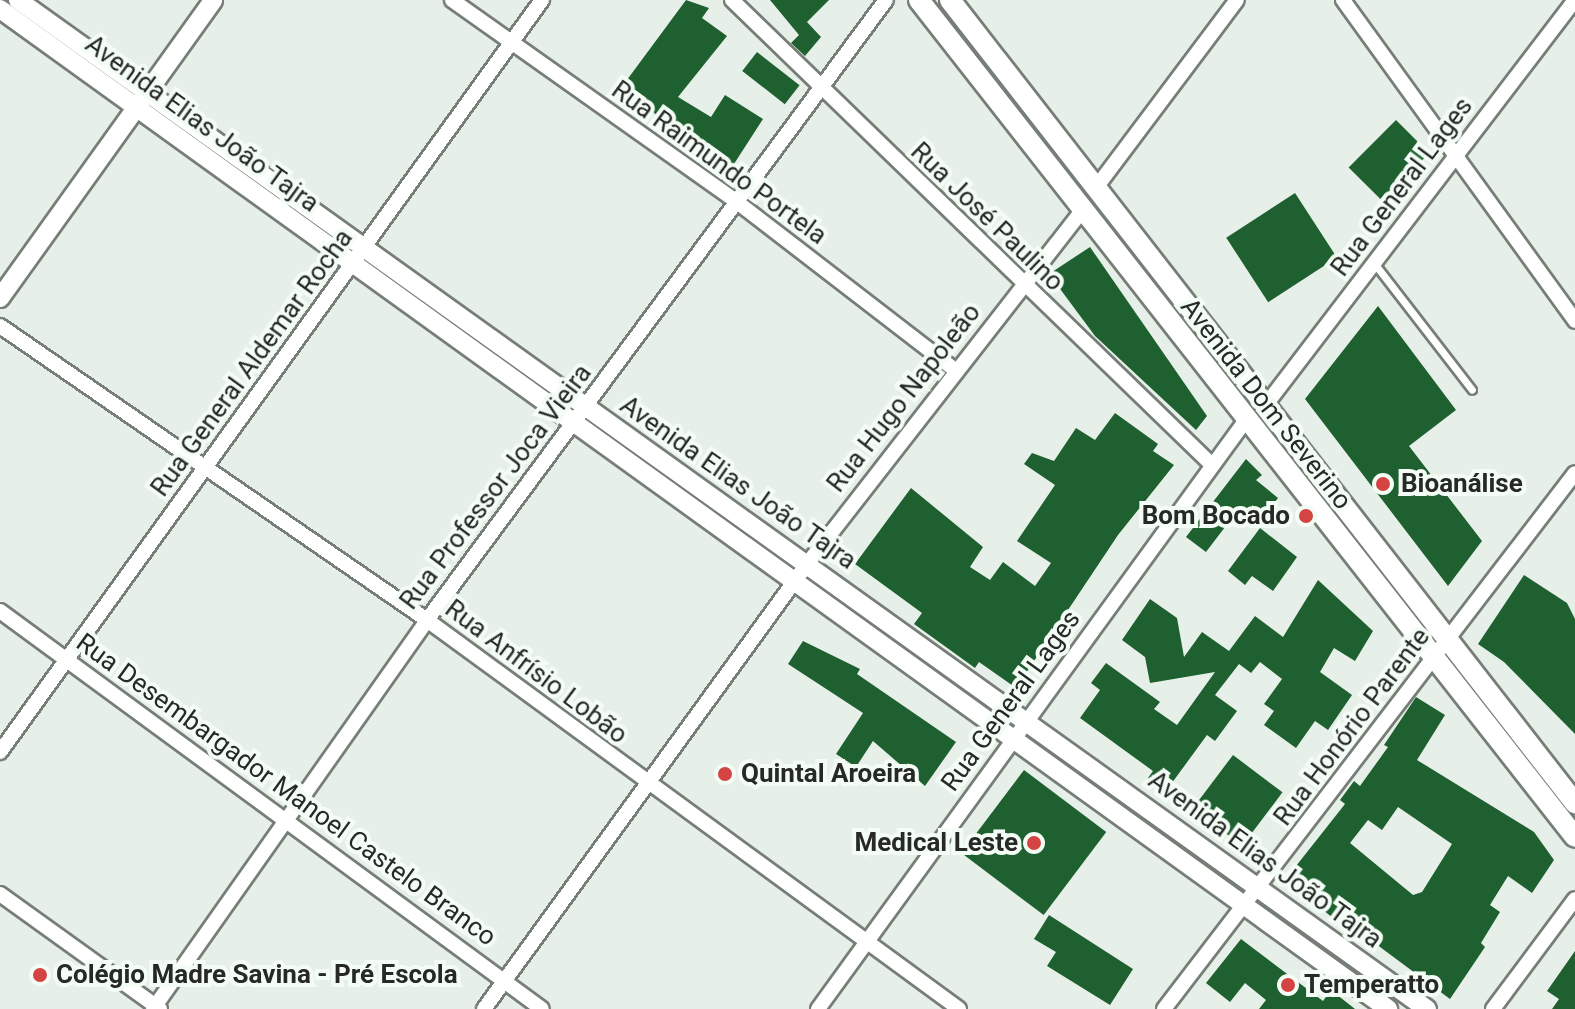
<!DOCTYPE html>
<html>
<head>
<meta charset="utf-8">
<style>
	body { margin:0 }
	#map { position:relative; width:1575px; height:1009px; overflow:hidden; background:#e7f0e8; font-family:Roboto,sans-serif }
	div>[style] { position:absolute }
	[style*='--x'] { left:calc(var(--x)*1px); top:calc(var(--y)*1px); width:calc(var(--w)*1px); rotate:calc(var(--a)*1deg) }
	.building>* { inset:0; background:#1f6030; transform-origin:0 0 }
	.roads { filter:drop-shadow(2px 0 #767e77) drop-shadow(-2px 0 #767e77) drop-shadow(0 2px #767e77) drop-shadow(0 -2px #767e77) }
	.service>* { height:7px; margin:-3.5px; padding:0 3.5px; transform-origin:3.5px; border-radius:3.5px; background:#fff }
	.minor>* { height:14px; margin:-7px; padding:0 7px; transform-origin:7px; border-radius:7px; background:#fff }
	.tertiary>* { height:18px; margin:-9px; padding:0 9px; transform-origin:9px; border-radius:9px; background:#fff }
	.secondary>* { height:20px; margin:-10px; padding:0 10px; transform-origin:10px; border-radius:10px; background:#fff }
	.dots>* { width:22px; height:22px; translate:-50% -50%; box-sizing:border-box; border:4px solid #f4fdf5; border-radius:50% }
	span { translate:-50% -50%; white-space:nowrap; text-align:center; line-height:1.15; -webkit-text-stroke:8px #f4fdf5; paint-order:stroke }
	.street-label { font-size:26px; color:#262926 }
	.poi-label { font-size:26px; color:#262926; font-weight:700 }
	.left { translate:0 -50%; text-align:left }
	.right { translate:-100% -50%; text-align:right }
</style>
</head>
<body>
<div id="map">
	<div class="building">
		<i style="clip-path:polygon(686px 0,709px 8px,702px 18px,727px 36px,678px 97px,711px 117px,725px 95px,763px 119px,732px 167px,666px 132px,670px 125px,621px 88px)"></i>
		<i style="clip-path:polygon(770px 0,829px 0,807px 22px,821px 37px,805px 56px,791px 43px,799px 35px)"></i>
		<i style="left:757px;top:52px;width:54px;height:24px;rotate:38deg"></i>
		<i style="left:1396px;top:120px;width:47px;height:67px;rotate:45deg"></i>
		<i style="left:1295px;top:193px;width:77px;height:82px;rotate:57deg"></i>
		<i style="clip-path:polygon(1090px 247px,1207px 416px,1196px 430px,1095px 336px,1049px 274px)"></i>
		<i style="clip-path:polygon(1378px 306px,1456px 410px,1409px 446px,1482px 541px,1448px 586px,1305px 399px)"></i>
		<i style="clip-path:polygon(1115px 413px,1158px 444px,1153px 451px,1174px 465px,1118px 535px,1016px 688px,979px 662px,975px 668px,914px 624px,922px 613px,855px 564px,911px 488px,983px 547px,970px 567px,990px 580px,1003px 562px,1035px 586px,1051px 563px,1017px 541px,1055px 485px,1024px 464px,1032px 453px,1054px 461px,1076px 428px,1095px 440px)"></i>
		<i style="clip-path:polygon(1246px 459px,1262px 475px,1256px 480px,1278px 498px,1256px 526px,1238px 510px,1206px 552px,1186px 537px)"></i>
		<i style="clip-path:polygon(1260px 528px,1297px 557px,1273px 591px,1252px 576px,1245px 585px,1228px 571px)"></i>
		<i style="clip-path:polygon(1524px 575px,1567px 603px,1575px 619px,1575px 734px,1504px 662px,1478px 644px)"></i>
		<i style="clip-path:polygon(1318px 580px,1373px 631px,1355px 661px,1334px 648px,1320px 672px,1352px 695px,1328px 730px,1315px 721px,1296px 748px,1264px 725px,1274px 711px,1264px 704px,1282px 679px,1260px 662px,1251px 673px,1239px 664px,1215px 695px,1237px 711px,1215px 741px,1207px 735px,1166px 791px,1148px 778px,1153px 771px,1080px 718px,1100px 690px,1091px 683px,1106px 663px,1160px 702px,1154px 709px,1177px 725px,1215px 672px,1150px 683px,1145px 657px,1122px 640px,1150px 599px,1177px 618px,1184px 657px,1202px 632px,1229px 651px,1255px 616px,1283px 637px)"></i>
		<i style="clip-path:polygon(803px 641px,860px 669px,857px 674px,956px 742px,925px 786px,873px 741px,856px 767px,836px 754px,863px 713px,788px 664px)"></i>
		<i style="clip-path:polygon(evenodd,1416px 697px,1445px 715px,1417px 760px,1534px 832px,1554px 860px,1532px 893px,1508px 876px,1490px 905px,1500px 912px,1481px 943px,1485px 947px,1450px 999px,1376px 944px,1383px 935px,1356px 918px,1347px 929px,1285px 880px,1345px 804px,1340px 800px,1354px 781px,1360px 786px,1388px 747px,1384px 745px,1416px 697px,1398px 807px,1452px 844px,1422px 892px,1413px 895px,1350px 843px,1368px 820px,1382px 830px,1398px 807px)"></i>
		<i style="left:1233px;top:755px;width:62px;height:67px;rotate:37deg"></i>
		<i style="left:1024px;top:770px;width:103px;height:104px;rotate:37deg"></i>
		<i style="clip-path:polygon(1049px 915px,1133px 969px,1110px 1005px,1047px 966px,1056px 952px,1034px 939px)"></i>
		<i style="clip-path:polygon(1241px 939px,1323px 1001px,1331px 990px,1355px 1009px,1259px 1009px,1266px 1000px,1245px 983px,1230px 1002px,1206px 983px)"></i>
		<i style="clip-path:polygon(1575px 951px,1575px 1009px,1552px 1009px,1559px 999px,1547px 991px)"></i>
	</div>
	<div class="roads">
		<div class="service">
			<i style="--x:1374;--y:263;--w:160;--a:52.3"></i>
		</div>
		<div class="minor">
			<i style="--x:452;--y:0;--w:349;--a:35.3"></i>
			<i style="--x:737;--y:202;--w:274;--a:37.6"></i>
			<i style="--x:732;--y:0;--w:668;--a:44.09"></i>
			<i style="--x:1343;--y:0;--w:396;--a:54.1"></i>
			<i style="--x:1098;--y:185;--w:231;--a:-53.1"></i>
			<i style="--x:0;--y:326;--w:518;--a:34.55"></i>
			<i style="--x:427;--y:620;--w:659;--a:36.17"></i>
			<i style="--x:1268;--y:402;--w:506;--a:-52.63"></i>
			<i style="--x:0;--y:611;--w:672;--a:36.29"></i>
			<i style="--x:0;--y:752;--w:927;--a:-54.22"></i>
			<i style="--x:0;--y:894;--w:197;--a:35.7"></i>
			<i style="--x:153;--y:1009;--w:476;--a:-54.8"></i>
			<i style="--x:427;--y:620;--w:771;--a:-53.49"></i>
			<i style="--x:484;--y:1009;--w:550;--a:-54.03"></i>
			<i style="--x:807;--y:564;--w:451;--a:-52.1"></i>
			<i style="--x:818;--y:1009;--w:727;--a:-54.01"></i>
			<i style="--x:1164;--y:1009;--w:675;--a:-52.52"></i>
			<i style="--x:1493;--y:1009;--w:137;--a:-53.3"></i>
		</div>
		<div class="tertiary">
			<i style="--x:18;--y:0;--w:1733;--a:35.61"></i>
			<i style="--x:0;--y:9;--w:1711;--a:35.77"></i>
			<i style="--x:0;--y:298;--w:366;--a:-54.4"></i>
		</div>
		<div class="secondary">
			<i style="--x:919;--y:0;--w:1063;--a:51.91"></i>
			<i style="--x:950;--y:0;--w:1018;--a:52.11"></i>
		</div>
	</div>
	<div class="dots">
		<i style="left:1383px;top:484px;background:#d34442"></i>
		<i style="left:1306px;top:516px;background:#d34442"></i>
		<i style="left:725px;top:774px;background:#d34442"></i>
		<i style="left:1034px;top:843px;background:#d34442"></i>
		<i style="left:40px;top:975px;background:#d34442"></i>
		<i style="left:1288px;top:985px;background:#d34442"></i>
	</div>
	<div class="street-label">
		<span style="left:202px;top:124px;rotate:36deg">Avenida Elias João Tajra</span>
		<span style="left:719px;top:163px;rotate:36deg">Rua Raimundo Portela</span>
		<span style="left:1402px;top:187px;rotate:-53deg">Rua General Lages</span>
		<span style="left:987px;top:217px;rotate:44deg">Rua José Paulino</span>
		<span style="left:252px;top:363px;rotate:-54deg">Rua General Aldemar Rocha</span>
		<span style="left:904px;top:398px;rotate:-52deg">Rua Hugo Napoleão</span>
		<span style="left:1266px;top:404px;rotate:52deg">Avenida Dom Severino</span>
		<span style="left:738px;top:483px;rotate:35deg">Avenida Elias João Tajra</span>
		<span style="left:496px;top:487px;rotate:-53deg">Rua Professor Joca Vieira</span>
		<span style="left:536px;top:672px;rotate:37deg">Rua Anfrísio Lobão</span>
		<span style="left:1011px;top:701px;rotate:-54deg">Rua General Lages</span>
		<span style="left:1352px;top:727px;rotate:-53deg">Rua Honório Parente</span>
		<span style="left:286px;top:790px;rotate:36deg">Rua Desembargador Manoel Castelo Branco</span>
		<span style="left:1265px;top:860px;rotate:36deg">Avenida Elias João Tajra</span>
	</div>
	<div class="poi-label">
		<span class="left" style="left:1401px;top:484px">Bioanálise</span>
		<span class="right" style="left:1290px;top:516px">Bom Bocado</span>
		<span class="left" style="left:741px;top:774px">Quintal Aroeira</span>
		<span class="right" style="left:1018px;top:843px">Medical Leste</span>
		<span class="left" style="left:56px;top:975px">Colégio Madre Savina - Pré Escola</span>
		<span class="left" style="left:1304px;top:985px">Temperatto</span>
	</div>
</div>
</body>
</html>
